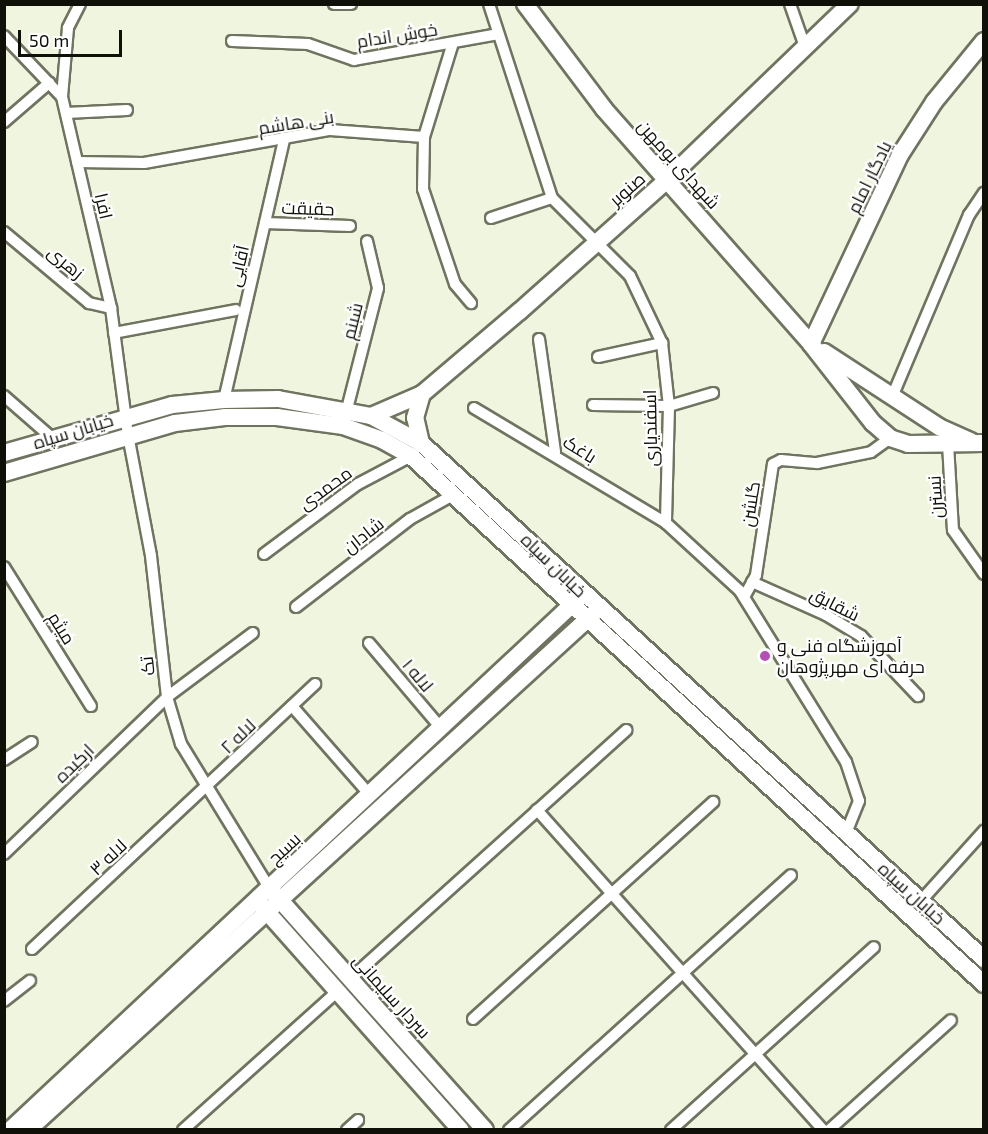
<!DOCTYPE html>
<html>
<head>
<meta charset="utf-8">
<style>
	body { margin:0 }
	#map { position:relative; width:988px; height:1134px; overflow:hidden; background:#f0f5df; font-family:"Exo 2",Cairo,sans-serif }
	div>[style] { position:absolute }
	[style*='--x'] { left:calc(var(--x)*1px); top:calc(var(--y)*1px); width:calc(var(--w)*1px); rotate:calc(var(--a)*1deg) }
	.roads { filter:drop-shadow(2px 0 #6f7460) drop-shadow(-2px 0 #6f7460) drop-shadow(0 2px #6f7460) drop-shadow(0 -2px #6f7460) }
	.street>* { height:10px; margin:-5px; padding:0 5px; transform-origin:5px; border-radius:5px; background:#fff }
	.secondary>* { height:16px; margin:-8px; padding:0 8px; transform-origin:8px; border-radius:8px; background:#fff }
	.dots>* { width:16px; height:16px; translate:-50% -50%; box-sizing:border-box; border:3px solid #fff; border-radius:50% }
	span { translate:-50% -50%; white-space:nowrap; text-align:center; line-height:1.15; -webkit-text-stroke:4.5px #fff; paint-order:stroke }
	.street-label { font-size:18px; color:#0f1109 }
	.poi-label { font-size:18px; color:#0f1109 }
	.left { translate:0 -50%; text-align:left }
	.frame { position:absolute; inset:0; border:6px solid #0f1109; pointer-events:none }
	.scale { position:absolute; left:18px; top:30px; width:104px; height:27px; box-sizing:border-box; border:3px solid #0f1109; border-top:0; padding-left:8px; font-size:18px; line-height:21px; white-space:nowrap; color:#0f1109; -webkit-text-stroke:4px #fff; paint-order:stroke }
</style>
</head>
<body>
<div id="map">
	<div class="roads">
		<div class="street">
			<i style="--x:80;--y:4;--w:27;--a:117"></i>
			<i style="--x:68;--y:28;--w:69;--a:95"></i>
			<i style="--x:62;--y:97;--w:217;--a:76.9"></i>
			<i style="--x:111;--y:308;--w:128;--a:82.4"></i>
			<i style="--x:128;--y:435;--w:123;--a:79.2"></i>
			<i style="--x:151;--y:556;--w:142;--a:83.5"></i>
			<i style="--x:167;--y:697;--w:49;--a:73.4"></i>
			<i style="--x:181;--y:744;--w:170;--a:58.5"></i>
			<i style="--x:334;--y:4;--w:17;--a:0"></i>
			<i style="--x:489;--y:4;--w:204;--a:72"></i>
			<i style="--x:552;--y:198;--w:110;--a:45"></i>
			<i style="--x:630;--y:276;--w:74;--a:64.5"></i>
			<i style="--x:662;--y:343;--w:63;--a:83.7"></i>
			<i style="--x:669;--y:406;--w:117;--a:91.5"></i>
			<i style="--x:666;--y:523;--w:100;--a:42.6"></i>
			<i style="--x:740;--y:591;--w:201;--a:58.2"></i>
			<i style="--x:846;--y:762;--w:41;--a:71.6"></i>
			<i style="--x:859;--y:801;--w:35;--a:112"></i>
			<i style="--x:790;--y:4;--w:42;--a:70.7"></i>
			<i style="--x:4;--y:36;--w:84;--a:46.4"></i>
			<i style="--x:232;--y:41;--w:76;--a:2.3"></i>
			<i style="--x:308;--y:44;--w:49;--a:19.2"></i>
			<i style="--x:354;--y:60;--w:146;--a:-10.2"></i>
			<i style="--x:66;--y:113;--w:61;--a:-2.8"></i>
			<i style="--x:4;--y:122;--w:60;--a:-40.9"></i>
			<i style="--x:424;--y:137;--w:52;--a:91.1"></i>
			<i style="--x:423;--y:189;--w:100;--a:71.4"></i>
			<i style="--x:455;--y:284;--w:25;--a:50"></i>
			<i style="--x:77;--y:162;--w:67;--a:0.9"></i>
			<i style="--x:144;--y:163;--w:189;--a:-10.1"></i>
			<i style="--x:330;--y:130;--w:94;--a:4.3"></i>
			<i style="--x:424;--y:137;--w:98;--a:-72.9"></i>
			<i style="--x:491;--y:218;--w:64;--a:-18.2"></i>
			<i style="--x:265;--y:223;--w:85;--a:2"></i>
			<i style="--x:4;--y:232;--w:111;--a:39.9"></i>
			<i style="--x:89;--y:303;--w:23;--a:13"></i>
			<i style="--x:114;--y:333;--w:124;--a:-10.7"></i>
			<i style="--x:539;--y:339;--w:114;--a:81.9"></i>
			<i style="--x:598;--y:357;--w:66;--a:-12.3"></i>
			<i style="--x:4;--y:396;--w:62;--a:41.1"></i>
			<i style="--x:892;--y:397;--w:198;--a:-67.1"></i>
			<i style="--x:969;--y:215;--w:27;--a:-56"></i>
			<i style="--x:224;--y:400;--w:266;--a:-77"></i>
			<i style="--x:593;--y:405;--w:76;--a:0.8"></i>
			<i style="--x:669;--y:406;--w:46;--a:-16.5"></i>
			<i style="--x:474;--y:408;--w:224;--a:30.9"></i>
			<i style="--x:347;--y:409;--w:125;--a:-75.6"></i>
			<i style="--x:378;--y:288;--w:48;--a:-103.2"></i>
			<i style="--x:948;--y:444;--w:86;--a:86.7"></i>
			<i style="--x:953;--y:530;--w:54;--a:54.8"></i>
			<i style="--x:264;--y:554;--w:117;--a:-36.7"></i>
			<i style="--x:358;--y:484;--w:60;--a:-27.8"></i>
			<i style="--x:4;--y:567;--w:164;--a:58"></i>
			<i style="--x:752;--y:582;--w:81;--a:24"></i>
			<i style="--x:826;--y:615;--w:41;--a:31"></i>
			<i style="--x:861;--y:636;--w:83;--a:46.5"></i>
			<i style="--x:744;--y:597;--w:25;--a:-61"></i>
			<i style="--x:756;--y:575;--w:112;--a:-81.3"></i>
			<i style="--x:773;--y:464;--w:9;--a:-27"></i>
			<i style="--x:781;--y:460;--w:36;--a:5"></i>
			<i style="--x:817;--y:463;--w:55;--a:-11.5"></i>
			<i style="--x:871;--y:452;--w:24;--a:-36"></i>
			<i style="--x:296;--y:607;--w:144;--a:-37.7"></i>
			<i style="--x:410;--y:519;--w:49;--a:-29.2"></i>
			<i style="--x:369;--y:643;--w:111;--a:49.7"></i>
			<i style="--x:292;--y:706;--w:118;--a:48.8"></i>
			<i style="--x:4;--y:760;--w:33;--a:-33"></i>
			<i style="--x:537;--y:810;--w:429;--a:48.2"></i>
			<i style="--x:4;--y:854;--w:226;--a:-43.9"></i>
			<i style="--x:167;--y:697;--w:107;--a:-36.7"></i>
			<i style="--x:920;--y:902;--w:96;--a:-48"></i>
			<i style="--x:32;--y:949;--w:388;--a:-43.1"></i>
			<i style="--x:350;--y:979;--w:372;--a:-42"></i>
			<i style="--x:4;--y:1001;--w:33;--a:-38"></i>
			<i style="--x:473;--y:1019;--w:324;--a:-42.1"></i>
			<i style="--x:183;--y:1130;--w:208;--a:-41.9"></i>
			<i style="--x:347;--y:1130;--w:15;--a:-42"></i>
			<i style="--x:509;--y:1130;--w:380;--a:-42.1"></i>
			<i style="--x:671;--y:1130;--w:273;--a:-42"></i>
			<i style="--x:829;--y:1130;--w:164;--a:-42"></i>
		</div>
		<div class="secondary">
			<i style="--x:525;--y:4;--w:131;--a:53"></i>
			<i style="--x:604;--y:109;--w:313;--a:48.6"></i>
			<i style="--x:811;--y:344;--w:100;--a:51.9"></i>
			<i style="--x:873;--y:423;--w:23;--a:41"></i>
			<i style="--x:890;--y:438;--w:19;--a:18"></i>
			<i style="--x:908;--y:444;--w:76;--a:-0.8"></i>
			<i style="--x:811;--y:344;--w:209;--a:-64.8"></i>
			<i style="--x:900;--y:155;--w:63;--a:-57.3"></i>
			<i style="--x:934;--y:102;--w:79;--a:-50.7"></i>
			<i style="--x:824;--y:352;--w:137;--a:33.1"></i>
			<i style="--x:939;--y:427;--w:35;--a:24"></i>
			<i style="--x:371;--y:416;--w:56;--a:-23.3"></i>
			<i style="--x:422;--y:394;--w:128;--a:-40.3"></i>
			<i style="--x:520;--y:311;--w:198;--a:-41.7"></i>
			<i style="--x:668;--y:179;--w:252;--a:-43.9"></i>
			<i style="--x:421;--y:443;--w:26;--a:-103"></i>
			<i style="--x:415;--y:418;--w:25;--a:-74"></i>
			<i style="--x:4;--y:453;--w:175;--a:-15.9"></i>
			<i style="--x:172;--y:405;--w:52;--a:-5.5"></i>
			<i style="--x:224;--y:400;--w:54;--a:-1.1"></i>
			<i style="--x:278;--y:399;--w:95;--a:10.4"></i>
			<i style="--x:371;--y:416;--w:57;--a:28.4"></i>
			<i style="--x:421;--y:443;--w:764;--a:42.51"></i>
			<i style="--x:4;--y:473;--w:178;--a:-16.3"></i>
			<i style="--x:175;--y:423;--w:50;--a:-6.8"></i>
			<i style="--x:225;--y:417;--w:52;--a:0"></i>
			<i style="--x:277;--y:417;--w:67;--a:7.8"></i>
			<i style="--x:343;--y:426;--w:41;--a:19.7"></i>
			<i style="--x:382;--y:440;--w:33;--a:29"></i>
			<i style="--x:411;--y:456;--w:779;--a:42.66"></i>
			<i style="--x:272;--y:891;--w:320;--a:48.3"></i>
			<i style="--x:260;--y:904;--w:302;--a:48.4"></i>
			<i style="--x:10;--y:1130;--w:778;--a:-43.07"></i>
			<i style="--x:28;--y:1130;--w:765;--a:-42.4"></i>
		</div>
	</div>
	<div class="dots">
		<i style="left:765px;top:656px;background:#b54fb4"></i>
	</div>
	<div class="street-label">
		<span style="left:397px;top:35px;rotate:-9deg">خوش اندام</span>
		<span style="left:296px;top:122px;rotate:-9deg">بنی هاشم</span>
		<span style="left:679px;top:164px;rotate:48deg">شهدای بومهن</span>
		<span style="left:869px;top:177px;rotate:-64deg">یادگار امام</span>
		<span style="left:627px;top:189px;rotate:-41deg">صنوبر</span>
		<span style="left:104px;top:206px;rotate:77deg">افرا</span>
		<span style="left:308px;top:208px;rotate:2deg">حقیقت</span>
		<span style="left:66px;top:262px;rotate:40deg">زهری</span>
		<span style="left:238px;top:266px;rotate:-77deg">آقایی</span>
		<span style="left:352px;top:321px;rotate:-76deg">شبنم</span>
		<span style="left:650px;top:428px;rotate:-91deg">اسفندیاری</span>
		<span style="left:73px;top:431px;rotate:-17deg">خیابان سپاه</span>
		<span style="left:580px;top:449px;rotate:32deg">باغک</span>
		<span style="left:325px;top:488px;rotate:-36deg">محمدی</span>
		<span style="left:935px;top:497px;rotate:-93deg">نسترن</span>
		<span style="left:750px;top:504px;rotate:-81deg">گلشن</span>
		<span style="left:363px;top:535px;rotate:-38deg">شادان</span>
		<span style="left:554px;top:565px;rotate:44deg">خیابان سپاه</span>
		<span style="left:835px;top:604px;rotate:27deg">شقایق</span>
		<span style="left:62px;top:628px;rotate:58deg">میثم</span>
		<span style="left:147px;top:666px;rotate:-96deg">تک</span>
		<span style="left:418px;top:675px;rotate:50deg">لاله ۱</span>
		<span style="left:238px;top:736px;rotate:-44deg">لاله ۲</span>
		<span style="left:74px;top:763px;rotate:-44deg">ارکیده</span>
		<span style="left:284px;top:848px;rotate:-43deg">بسیج</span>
		<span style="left:108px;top:857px;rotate:-43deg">لاله ۳</span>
		<span style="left:912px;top:893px;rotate:42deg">خیابان سپاه</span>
		<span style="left:392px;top:996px;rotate:48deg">سردار سلیمانی</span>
	</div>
	<div class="poi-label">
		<span class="left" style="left:777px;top:656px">آموزشگاه فنی و<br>حرفه ای مهرپژوهان</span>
	</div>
	<div class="frame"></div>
	<div class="scale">50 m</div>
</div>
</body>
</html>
